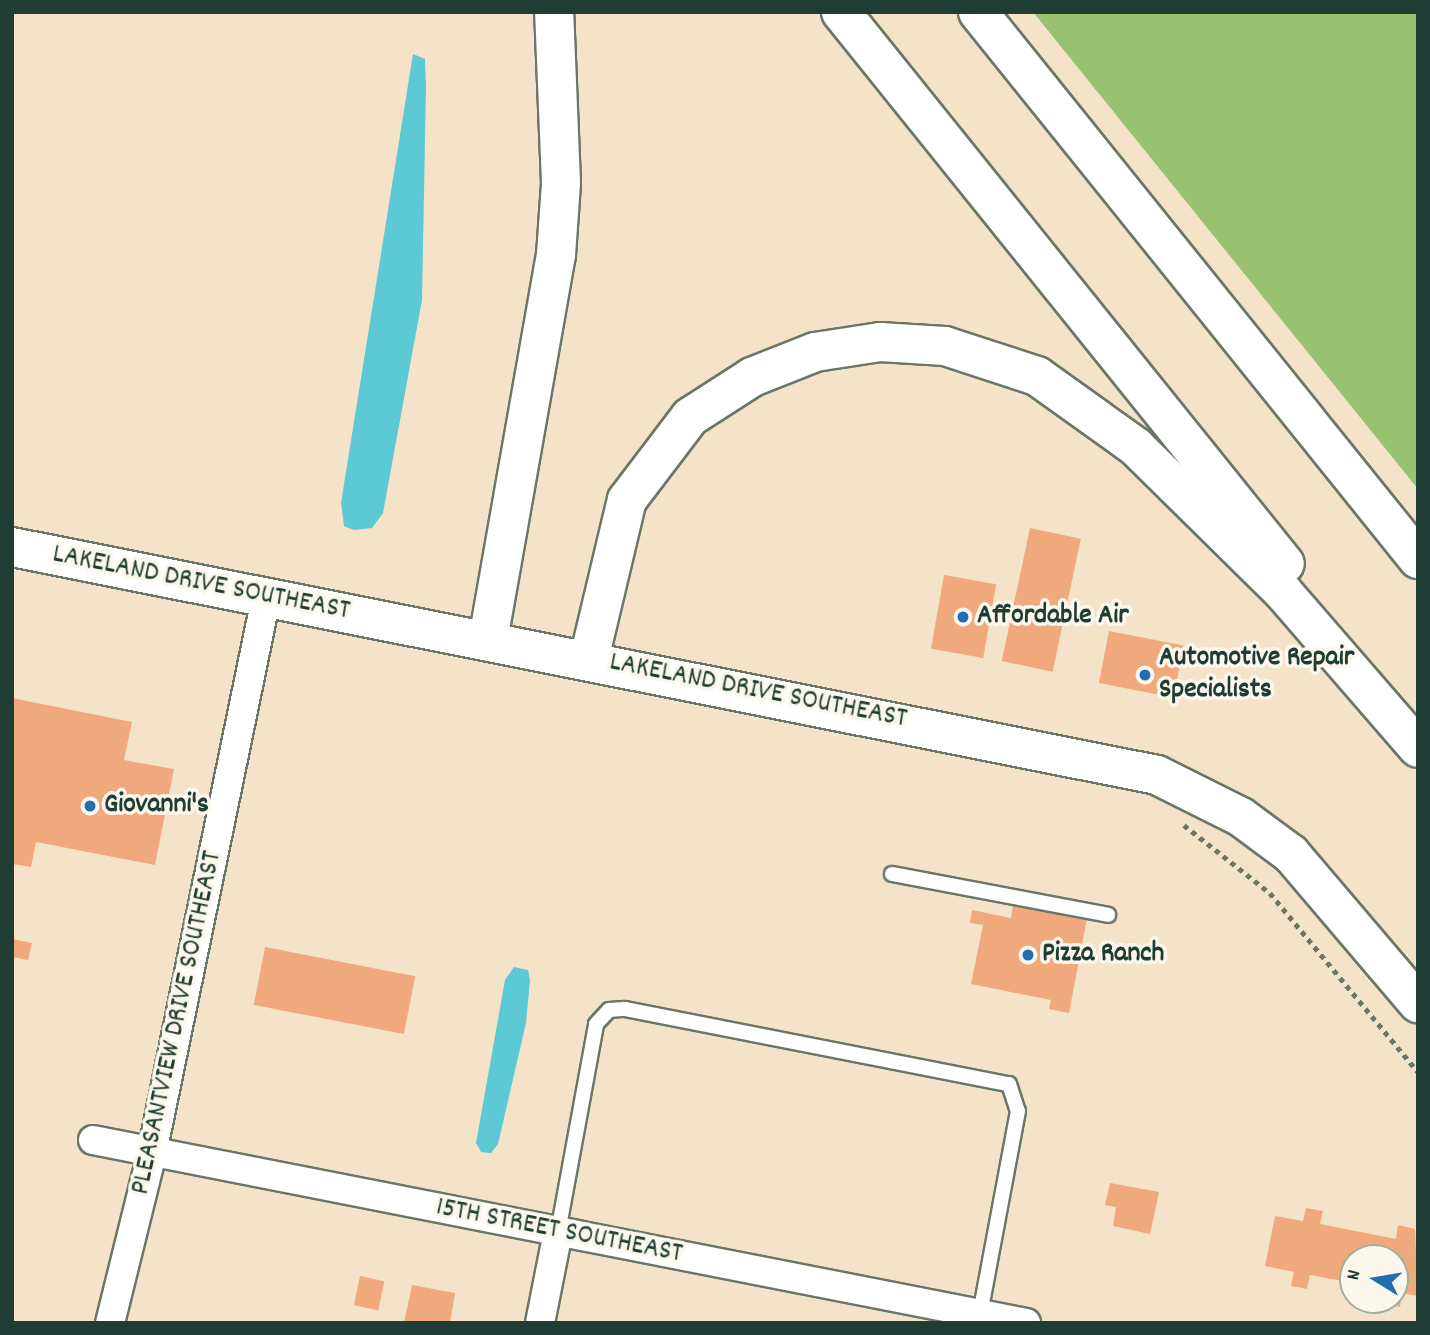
<!DOCTYPE html>
<html>
<head>
<meta charset="utf-8">
<style>
	body { margin:0 }
	#map { position:relative; width:1430px; height:1335px; overflow:hidden; background:#f5e3c9; font-family:Dekko,sans-serif }
	div>[style] { position:absolute }
	[style*='--x'] { left:calc(var(--x)*1px); top:calc(var(--y)*1px); width:calc(var(--w)*1px); rotate:calc(var(--a)*1deg) }
	.green>* { inset:0; background:#98c26f }
	.water>* { inset:0; background:#5dc9d5 }
	.building>* { inset:0; background:#f0a97c; transform-origin:0 0 }
	.path>* { height:4.5px; margin-top:-2.25px; transform-origin:0; background:repeating-linear-gradient(90deg,#6a7768 0 5px,transparent 0 10px) }
	.roads { filter:drop-shadow(2px 0 #6a7768) drop-shadow(-2px 0 #6a7768) drop-shadow(0 2px #6a7768) drop-shadow(0 -2px #6a7768) }
	.lane>* { height:14px; margin:-7px; padding:0 7px; transform-origin:7px; border-radius:7px; background:#fff }
	.street>* { height:28px; margin:-14px; padding:0 14px; transform-origin:14px; border-radius:14px; background:#fff }
	.secondary>* { height:38px; margin:-19px; padding:0 19px; transform-origin:19px; border-radius:19px; background:#fff }
	.highway>* { height:38px; margin:-19px; padding:0 19px; transform-origin:19px; border-radius:19px; background:#fff }
	.dots>* { width:19px; height:19px; translate:-50% -50%; box-sizing:border-box; border:4px solid #fbf7ec; border-radius:50% }
	span { translate:-50% -50%; white-space:nowrap; text-align:center; line-height:1.15; -webkit-text-stroke:7px #fbf7ec; paint-order:stroke }
	.street-label { font-size:28px; color:#1f3d34 }
	.poi-label { font-size:28px; color:#1f3d34; font-weight:700 }
	.left { translate:0 -50%; text-align:left }
	.frame { position:absolute; inset:0; border:14px solid #1f3d34; pointer-events:none }
	.north { position:absolute; left:1339px; top:1244px; width:70px; height:70px; box-sizing:border-box; background:#fbf7ec; border:2px solid #a3ada2; border-radius:50%; rotate:281deg; font-size:19px; font-weight:700; line-height:28px; text-align:center; color:#1f3d34 }
	.north::after { content:''; display:block; margin:auto; width:24px; height:32px; background:#1f6fb2; clip-path:polygon(50% 0,100% 100%,50% 72%,0 100%) }
</style>
</head>
<body>
<div id="map">
	<div class="green">
		<i style="clip-path:polygon(1033px 12px,1418px 12px,1418px 489px)"></i>
	</div>
	<div class="water">
		<i style="clip-path:polygon(413px 54px,425px 59px,426px 87px,422px 300px,383px 513px,372px 528px,354px 530px,344px 526px,341px 503px)"></i>
		<i style="clip-path:polygon(514px 967px,528px 970px,530px 981px,526px 1023px,498px 1144px,491px 1153px,481px 1152px,476px 1143px,505px 980px)"></i>
	</div>
	<div class="building">
		<i style="left:1030px;top:528px;width:52px;height:136px;rotate:12deg"></i>
		<i style="left:944px;top:575px;width:53px;height:75px;rotate:10deg"></i>
		<i style="left:1109px;top:631px;width:76px;height:53px;rotate:11deg"></i>
		<i style="clip-path:polygon(12px 698px,132px 722px,124px 760px,174px 769px,155px 865px,36px 842px,31px 867px,12px 864px)"></i>
		<i style="clip-path:polygon(1013px 904px,1087px 918px,1069px 1013px,1049px 1009px,1051px 1000px,971px 984px,983px 925px,970px 923px,972px 910px,1011px 918px)"></i>
		<i style="clip-path:polygon(12px 939px,32px 943px,28px 960px,12px 957px)"></i>
		<i style="left:265px;top:947px;width:153px;height:59px;rotate:11deg"></i>
		<i style="clip-path:polygon(1110px 1183px,1159px 1192px,1150px 1234px,1113px 1226px,1116px 1207px,1105px 1205px)"></i>
		<i style="clip-path:polygon(1306px 1208px,1323px 1211px,1320px 1224px,1396px 1239px,1398px 1225px,1415px 1229px,1418px 1296px,1402px 1293px,1400px 1307px,1383px 1304px,1395px 1300px,1395px 1258px,1353px 1258px,1353px 1283px,1310px 1275px,1307px 1289px,1291px 1286px,1294px 1272px,1265px 1266px,1275px 1216px,1303px 1221px)"></i>
		<i style="left:360px;top:1276px;width:25px;height:30px;rotate:12deg"></i>
		<i style="clip-path:polygon(412px 1285px,455px 1293px,450px 1323px,404px 1323px)"></i>
	</div>
	<div class="path">
		<i style="--x:1184;--y:825;--w:110;--a:38.3"></i>
		<i style="--x:1270;--y:893;--w:232;--a:50.4"></i>
	</div>
	<div class="roads">
		<div class="lane">
			<i style="--x:892;--y:874;--w:220;--a:10.7"></i>
			<i style="--x:558;--y:1232;--w:211;--a:-79.6"></i>
			<i style="--x:596;--y:1024;--w:19;--a:-47"></i>
			<i style="--x:609;--y:1010;--w:16;--a:-4"></i>
			<i style="--x:625;--y:1009;--w:391;--a:11.1"></i>
			<i style="--x:1009;--y:1084;--w:28;--a:72"></i>
			<i style="--x:1018;--y:1111;--w:207;--a:100.6"></i>
		</div>
		<div class="street">
			<i style="--x:93;--y:1140;--w:951;--a:11.1"></i>
			<i style="--x:110;--y:1323;--w:175;--a:-76.1"></i>
			<i style="--x:152;--y:1153;--w:567;--a:-78.39"></i>
			<i style="--x:540;--y:1323;--w:93;--a:-78.8"></i>
		</div>
		<div class="secondary">
			<i style="--x:12;--y:547;--w:1167;--a:11.26"></i>
			<i style="--x:1157;--y:775;--w:94;--a:26.6"></i>
			<i style="--x:1241;--y:817;--w:62;--a:36.5"></i>
			<i style="--x:1291;--y:854;--w:196;--a:49.6"></i>
		</div>
		<div class="highway">
			<i style="--x:841;--y:12;--w:708;--a:51.19"></i>
			<i style="--x:978;--y:12;--w:702;--a:51.19"></i>
			<i style="--x:488;--y:640;--w:391;--a:-80"></i>
			<i style="--x:556;--y:255;--w:72;--a:-86"></i>
			<i style="--x:561;--y:183;--w:171;--a:-92.3"></i>
			<i style="--x:589;--y:659;--w:163;--a:-76.6"></i>
			<i style="--x:627;--y:500;--w:104;--a:-52.8"></i>
			<i style="--x:690;--y:417;--w:74;--a:-32.8"></i>
			<i style="--x:752;--y:377;--w:68;--a:-21.6"></i>
			<i style="--x:815;--y:352;--w:66;--a:-8.7"></i>
			<i style="--x:880;--y:342;--w:65;--a:3.5"></i>
			<i style="--x:945;--y:346;--w:97;--a:18.1"></i>
			<i style="--x:1037;--y:376;--w:122;--a:35.6"></i>
			<i style="--x:1136;--y:447;--w:206;--a:44.6"></i>
			<i style="--x:1283;--y:592;--w:206;--a:49.1"></i>
		</div>
	</div>
	<div class="dots">
		<i style="left:963px;top:617px;background:#1f6fb2"></i>
		<i style="left:1145px;top:675px;background:#1f6fb2"></i>
		<i style="left:90px;top:806px;background:#1f6fb2"></i>
		<i style="left:1028px;top:955px;background:#1f6fb2"></i>
	</div>
	<div class="street-label">
		<span style="left:201px;top:584px;rotate:11deg">LAKELAND DRIVE SOUTHEAST</span>
		<span style="left:758px;top:692px;rotate:11deg">LAKELAND DRIVE SOUTHEAST</span>
		<span style="left:178px;top:1023px;rotate:-78deg">PLEASANTVIEW DRIVE SOUTHEAST</span>
		<span style="left:559px;top:1232px;rotate:11deg">15TH STREET SOUTHEAST</span>
	</div>
	<div class="poi-label">
		<span class="left" style="left:977px;top:617px">Affordable Air</span>
		<span class="left" style="left:1159px;top:675px">Automotive Repair<br>Specialists</span>
		<span class="left" style="left:104px;top:806px">Giovanni's</span>
		<span class="left" style="left:1042px;top:955px">Pizza Ranch</span>
	</div>
	<div class="frame"></div>
	<div class="north">N</div>
</div>
</body>
</html>
